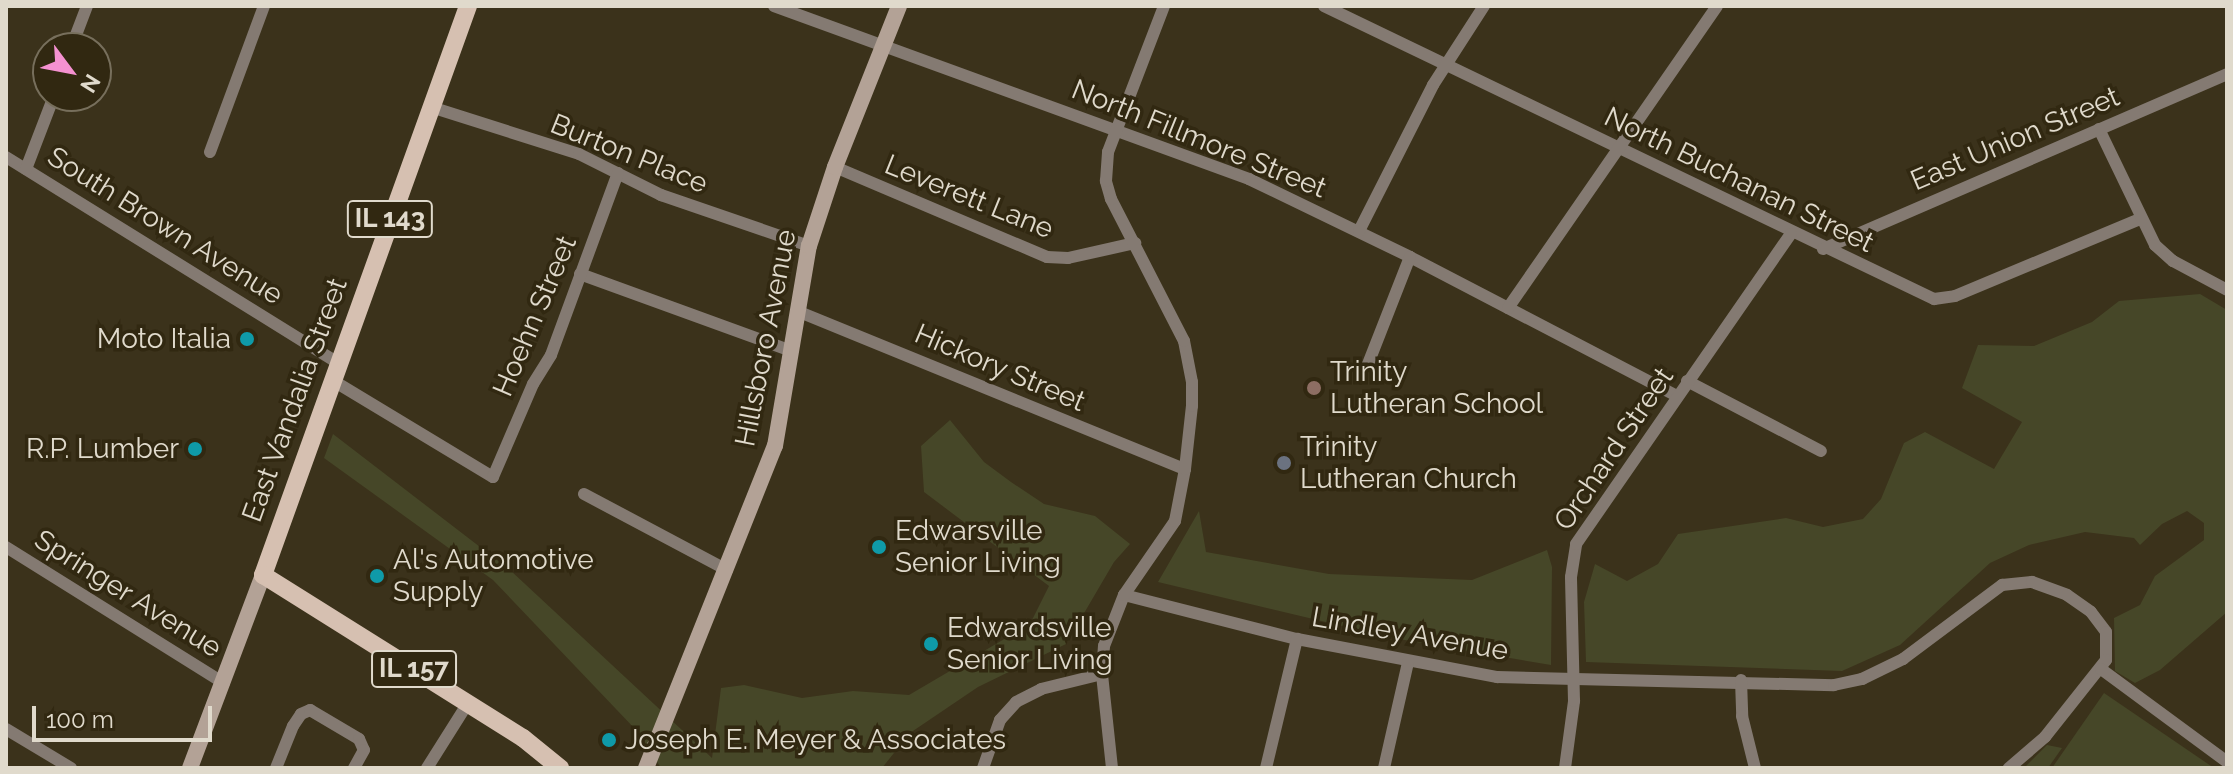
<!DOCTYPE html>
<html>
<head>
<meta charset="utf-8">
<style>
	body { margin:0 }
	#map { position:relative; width:2233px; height:774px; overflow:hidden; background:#3b321b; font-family:Raleway,sans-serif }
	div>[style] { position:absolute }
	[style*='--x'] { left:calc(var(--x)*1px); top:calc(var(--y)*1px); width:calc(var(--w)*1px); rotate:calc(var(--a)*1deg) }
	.green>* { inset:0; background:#464728 }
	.street>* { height:12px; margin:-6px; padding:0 6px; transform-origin:6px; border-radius:6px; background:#847a72 }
	.secondary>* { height:16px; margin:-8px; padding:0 8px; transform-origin:8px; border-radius:8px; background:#b3a296 }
	.primary>* { height:18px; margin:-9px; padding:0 9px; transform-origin:9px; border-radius:9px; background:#d6c0b1 }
	.dots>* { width:22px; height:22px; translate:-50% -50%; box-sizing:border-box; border:4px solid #312811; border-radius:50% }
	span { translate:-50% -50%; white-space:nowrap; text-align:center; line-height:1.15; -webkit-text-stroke:7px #312811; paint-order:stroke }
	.shield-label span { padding:2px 6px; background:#312811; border:2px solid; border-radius:6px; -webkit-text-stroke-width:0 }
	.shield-label { font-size:26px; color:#e0dacc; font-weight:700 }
	.street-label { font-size:28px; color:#e0dacc }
	.poi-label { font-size:28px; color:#e0dacc }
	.right { translate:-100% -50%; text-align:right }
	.left { translate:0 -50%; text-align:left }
	.frame { position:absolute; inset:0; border:8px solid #e0dacc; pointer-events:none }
	.north { position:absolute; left:32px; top:32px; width:80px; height:80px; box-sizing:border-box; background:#312811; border:2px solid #776f5c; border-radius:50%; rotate:122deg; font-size:22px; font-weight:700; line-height:32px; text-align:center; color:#e0dacc }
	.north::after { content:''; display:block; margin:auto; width:28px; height:36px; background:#f591d1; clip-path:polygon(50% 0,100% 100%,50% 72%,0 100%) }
	.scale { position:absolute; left:32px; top:706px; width:180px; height:36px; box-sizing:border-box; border:4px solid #e0dacc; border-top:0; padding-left:10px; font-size:24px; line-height:28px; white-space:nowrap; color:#e0dacc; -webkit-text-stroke:6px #312811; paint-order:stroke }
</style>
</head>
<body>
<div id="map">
	<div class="green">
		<i style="clip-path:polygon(2200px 294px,2227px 310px,2227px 612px,2160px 670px,2135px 683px,2115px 671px,2114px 618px,2140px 605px,2155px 576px,2204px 540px,2204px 523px,2187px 511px,2162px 524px,2140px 545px,2134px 538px,2085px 532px,2029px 545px,1990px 563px,1900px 645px,1842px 671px,1586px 662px,1584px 602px,1595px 564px,1627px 581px,1658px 564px,1678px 534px,1786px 518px,1823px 527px,1863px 519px,1881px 499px,1904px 443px,1925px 432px,1994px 469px,2022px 422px,1962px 388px,1978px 345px,2034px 346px,2092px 322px,2119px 301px)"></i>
		<i style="clip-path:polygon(950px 420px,984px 462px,1011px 482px,1044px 504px,1095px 516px,1130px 544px,1114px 562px,1066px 644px,978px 687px,910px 733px,882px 768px,661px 768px,636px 730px,493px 580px,324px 458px,333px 434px,510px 570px,712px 758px,721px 688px,744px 685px,802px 698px,853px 691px,909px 695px,1030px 624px,1049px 586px,924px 492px,921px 446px)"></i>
		<i style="clip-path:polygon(1199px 511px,1206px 552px,1329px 574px,1472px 580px,1547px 550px,1552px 567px,1551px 665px,1393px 638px,1158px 582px)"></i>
		<i style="clip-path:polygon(2104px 693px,2214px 768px,2052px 768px)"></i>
		<i style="clip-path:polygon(2047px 745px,2062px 748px,2048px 768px,2024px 768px)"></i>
	</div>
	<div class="street">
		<i style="--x:774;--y:6;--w:506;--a:20.01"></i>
		<i style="--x:1249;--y:179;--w:179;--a:25.8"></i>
		<i style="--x:1410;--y:257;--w:301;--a:27.5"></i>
		<i style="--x:1324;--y:6;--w:677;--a:25.66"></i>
		<i style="--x:1934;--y:299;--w:21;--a:-8"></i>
		<i style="--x:1955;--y:296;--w:200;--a:-22.6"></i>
		<i style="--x:71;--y:48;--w:45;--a:-69.1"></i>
		<i style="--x:431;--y:107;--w:155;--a:17.6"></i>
		<i style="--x:579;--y:154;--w:92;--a:26.6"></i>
		<i style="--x:661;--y:195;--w:157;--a:19"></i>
		<i style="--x:2099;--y:129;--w:129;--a:64.2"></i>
		<i style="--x:2155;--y:245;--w:24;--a:42"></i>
		<i style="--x:2173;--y:261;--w:61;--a:28.2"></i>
		<i style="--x:210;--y:152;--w:156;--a:-69.7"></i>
		<i style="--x:6;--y:157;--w:391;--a:31.8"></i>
		<i style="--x:835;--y:167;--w:230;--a:23"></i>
		<i style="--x:1047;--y:257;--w:21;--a:3"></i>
		<i style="--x:1068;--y:258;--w:69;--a:-12.6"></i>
		<i style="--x:26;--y:169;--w:78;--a:-69"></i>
		<i style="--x:1359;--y:231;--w:164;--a:-63.1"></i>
		<i style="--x:1433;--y:85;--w:94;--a:-57.2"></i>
		<i style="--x:1823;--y:249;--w:440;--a:-23.4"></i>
		<i style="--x:580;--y:274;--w:226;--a:20"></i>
		<i style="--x:1508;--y:308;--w:367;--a:-55.3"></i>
		<i style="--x:797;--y:311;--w:419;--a:22.2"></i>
		<i style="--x:1368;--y:364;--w:115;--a:-68.6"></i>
		<i style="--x:332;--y:380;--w:188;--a:31.1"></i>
		<i style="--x:493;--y:477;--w:101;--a:-66.7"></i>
		<i style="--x:533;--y:384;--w:34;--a:-58"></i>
		<i style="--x:551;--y:355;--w:194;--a:-69.8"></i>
		<i style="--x:1687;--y:381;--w:151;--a:27.6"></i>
		<i style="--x:584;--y:494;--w:162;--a:28"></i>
		<i style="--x:6;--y:547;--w:257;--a:32"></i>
		<i style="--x:1124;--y:595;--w:179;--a:14.3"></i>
		<i style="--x:1297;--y:639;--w:204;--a:10.8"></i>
		<i style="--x:1497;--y:677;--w:337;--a:1.4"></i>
		<i style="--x:1834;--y:685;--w:29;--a:-12"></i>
		<i style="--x:1862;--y:679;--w:46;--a:-26"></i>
		<i style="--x:1903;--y:659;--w:124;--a:-36.8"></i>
		<i style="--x:2002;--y:585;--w:30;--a:-6"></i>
		<i style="--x:2032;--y:582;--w:37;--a:20"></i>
		<i style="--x:2067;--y:595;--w:29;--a:35"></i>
		<i style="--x:2091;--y:612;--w:25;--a:53"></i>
		<i style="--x:2106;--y:632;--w:28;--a:90"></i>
		<i style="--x:2106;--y:660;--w:98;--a:128.4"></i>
		<i style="--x:2045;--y:737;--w:48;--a:139.3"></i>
		<i style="--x:2101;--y:669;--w:157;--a:36.4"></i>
		<i style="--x:1741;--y:680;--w:36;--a:88"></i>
		<i style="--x:1742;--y:716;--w:54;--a:76"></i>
		<i style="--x:6;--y:729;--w:76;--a:31"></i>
		<i style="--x:276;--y:768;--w:45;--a:-68"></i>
		<i style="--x:293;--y:726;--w:14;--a:-56"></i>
		<i style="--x:301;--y:714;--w:10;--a:-24"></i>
		<i style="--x:310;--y:710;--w:57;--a:30.6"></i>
		<i style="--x:359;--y:739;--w:12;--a:66"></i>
		<i style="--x:364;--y:750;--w:21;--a:119"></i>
		<i style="--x:427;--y:768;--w:77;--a:-57.8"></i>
		<i style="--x:983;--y:768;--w:51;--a:-70.5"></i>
		<i style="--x:1000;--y:720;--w:24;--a:-48"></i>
		<i style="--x:1016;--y:702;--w:28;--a:-27"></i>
		<i style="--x:1041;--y:689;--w:63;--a:-13.8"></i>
		<i style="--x:1112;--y:768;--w:95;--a:-96.1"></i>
		<i style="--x:1102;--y:674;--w:28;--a:-86"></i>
		<i style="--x:1104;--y:646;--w:55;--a:-68.6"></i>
		<i style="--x:1124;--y:595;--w:90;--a:-55.4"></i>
		<i style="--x:1175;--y:521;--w:53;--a:-79.1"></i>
		<i style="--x:1185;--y:469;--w:63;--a:-83.7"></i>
		<i style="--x:1192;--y:406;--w:24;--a:-90"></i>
		<i style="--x:1192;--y:382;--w:42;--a:-101"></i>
		<i style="--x:1184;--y:341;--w:160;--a:-117.2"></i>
		<i style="--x:1111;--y:199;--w:19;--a:-106"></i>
		<i style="--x:1106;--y:181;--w:29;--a:-86"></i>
		<i style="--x:1108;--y:152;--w:156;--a:-69"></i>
		<i style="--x:1266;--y:768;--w:133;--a:-76.5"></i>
		<i style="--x:1384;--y:768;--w:109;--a:-77.2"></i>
		<i style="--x:1565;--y:768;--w:68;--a:-82.3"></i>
		<i style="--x:1574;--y:701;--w:124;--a:-91.4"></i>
		<i style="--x:1571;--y:577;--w:33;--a:-81"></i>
		<i style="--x:1576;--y:544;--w:377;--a:-55.3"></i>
	</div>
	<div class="secondary">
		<i style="--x:190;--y:768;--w:206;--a:-69.3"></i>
		<i style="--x:646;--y:768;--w:347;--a:-68.2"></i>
		<i style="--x:775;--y:446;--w:203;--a:-80.4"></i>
		<i style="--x:809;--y:246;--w:83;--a:-71.8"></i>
		<i style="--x:835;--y:167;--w:173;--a:-68.3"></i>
	</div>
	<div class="primary">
		<i style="--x:468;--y:6;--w:605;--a:109.81"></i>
		<i style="--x:263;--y:575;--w:307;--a:32.1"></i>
		<i style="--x:523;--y:738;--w:48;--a:39"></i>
	</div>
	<div class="dots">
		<i style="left:247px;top:339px;background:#0f9aa8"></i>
		<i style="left:1314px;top:388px;background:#8d6e63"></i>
		<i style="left:195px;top:449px;background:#0f9aa8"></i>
		<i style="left:1284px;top:463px;background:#6b7280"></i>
		<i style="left:879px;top:547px;background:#0f9aa8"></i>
		<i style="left:377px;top:576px;background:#0f9aa8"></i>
		<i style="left:931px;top:644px;background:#0f9aa8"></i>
		<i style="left:609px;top:740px;background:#0f9aa8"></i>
	</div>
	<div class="shield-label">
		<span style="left:390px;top:219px">IL 143</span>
		<span style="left:414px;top:669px">IL 157</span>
	</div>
	<div class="street-label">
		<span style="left:1199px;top:139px;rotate:22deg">North Fillmore Street</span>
		<span style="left:2015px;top:139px;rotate:-23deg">East Union Street</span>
		<span style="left:629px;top:154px;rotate:22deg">Burton Place</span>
		<span style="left:1739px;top:180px;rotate:26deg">North Buchanan Street</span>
		<span style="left:969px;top:197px;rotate:22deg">Leverett Lane</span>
		<span style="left:165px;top:226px;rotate:32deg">South Brown Avenue</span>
		<span style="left:535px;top:316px;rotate:-67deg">Hoehn Street</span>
		<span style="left:766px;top:338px;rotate:-79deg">Hillsboro Avenue</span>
		<span style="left:1000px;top:368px;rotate:23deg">Hickory Street</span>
		<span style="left:295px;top:400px;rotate:-70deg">East Vandalia Street</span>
		<span style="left:1614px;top:449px;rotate:-56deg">Orchard Street</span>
		<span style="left:128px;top:594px;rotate:32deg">Springer Avenue</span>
		<span style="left:1410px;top:634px;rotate:10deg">Lindley Avenue</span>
	</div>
	<div class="poi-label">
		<span class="right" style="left:231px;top:339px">Moto Italia</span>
		<span class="left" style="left:1330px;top:388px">Trinity<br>Lutheran School</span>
		<span class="left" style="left:1300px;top:463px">Trinity<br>Lutheran Church</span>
		<span class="right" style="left:179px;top:449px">R.P. Lumber</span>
		<span class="left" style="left:895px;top:547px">Edwarsville<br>Senior Living</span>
		<span class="left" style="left:393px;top:576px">Al's Automotive<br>Supply</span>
		<span class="left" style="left:947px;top:644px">Edwardsville<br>Senior Living</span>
		<span class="left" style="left:625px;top:740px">Joseph E. Meyer &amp; Associates</span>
	</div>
	<div class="frame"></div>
	<div class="north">N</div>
	<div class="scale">100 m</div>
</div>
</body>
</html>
